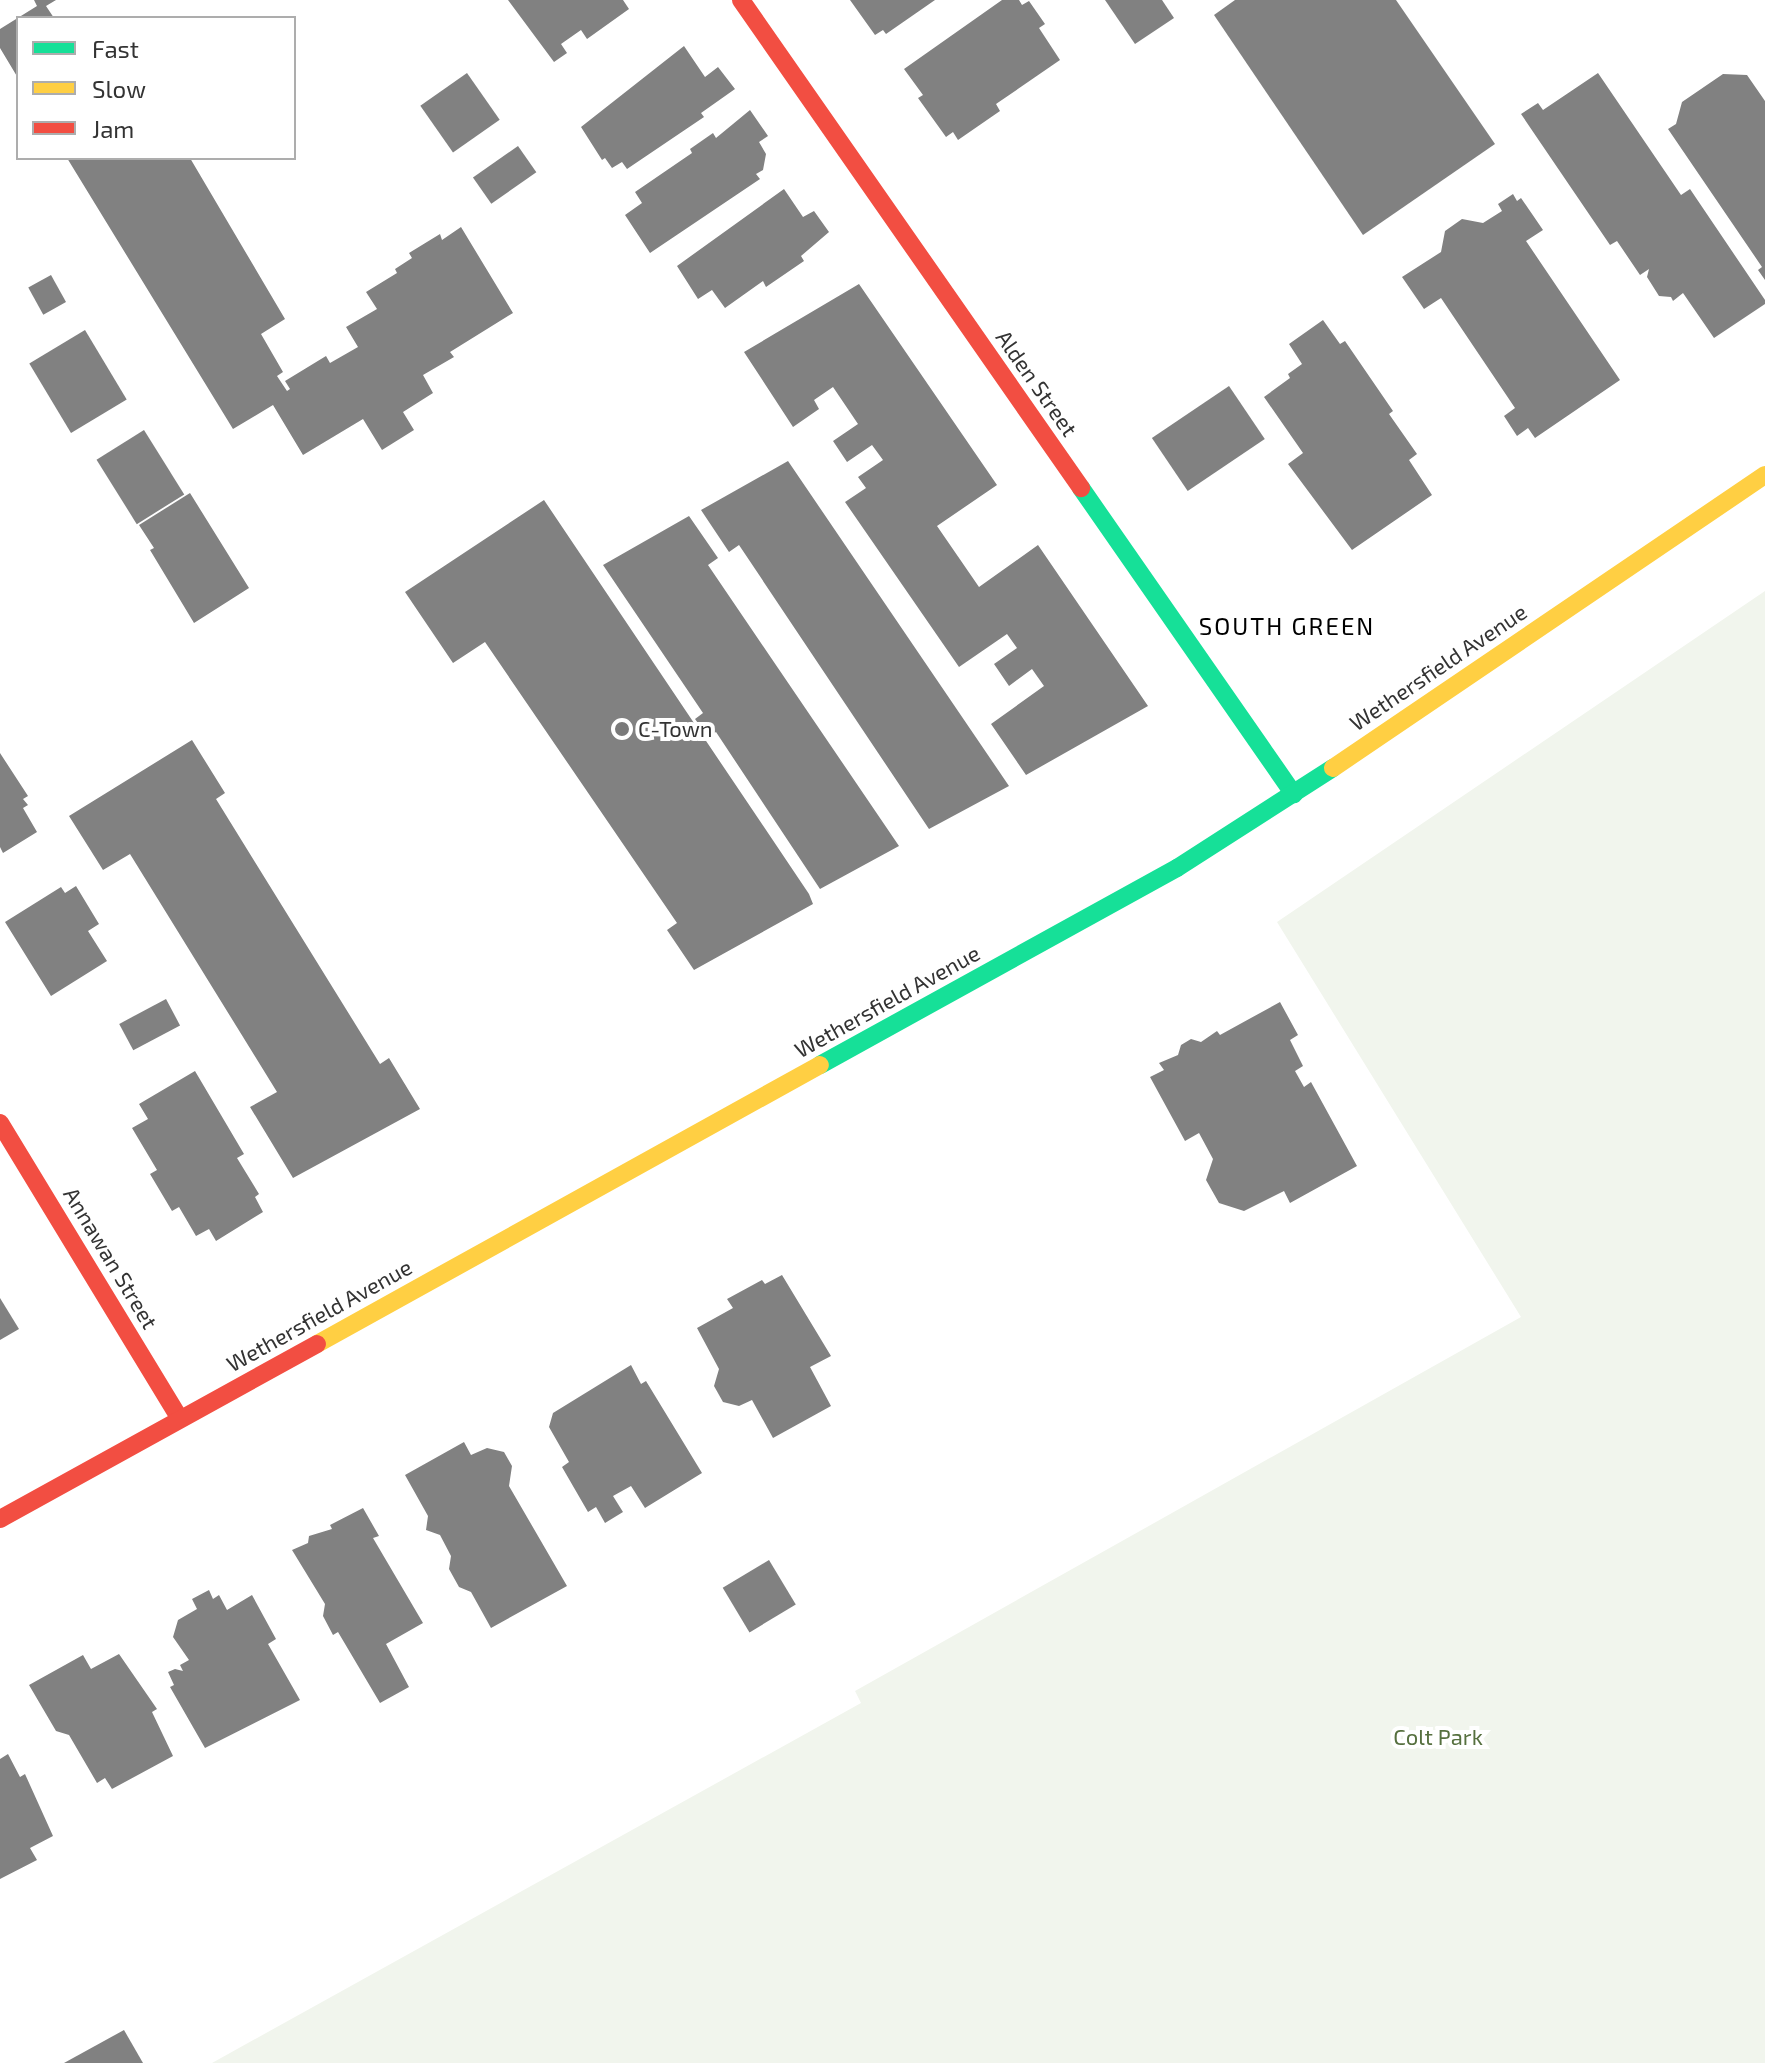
<!DOCTYPE html>
<html>
<head>
<meta charset="utf-8">
<style>
	body { margin:0 }
	#map { position:relative; width:1765px; height:2063px; overflow:hidden; background:#fff; font-family:"Exo 2",sans-serif }
	div>[style] { position:absolute }
	[style*='--x'] { left:calc(var(--x)*1px); top:calc(var(--y)*1px); width:calc(var(--w)*1px); rotate:calc(var(--a)*1deg) }
	.green>* { inset:0; background:#f1f5ed }
	.building>* { inset:0; background:#818181; transform-origin:0 0 }
	.fast>* { height:18px; margin:-9px; padding:0 9px; transform-origin:9px; border-radius:9px; background:#16e098 }
	.slow>* { height:18px; margin:-9px; padding:0 9px; transform-origin:9px; border-radius:9px; background:#ffcf43 }
	.jam>* { height:18px; margin:-9px; padding:0 9px; transform-origin:9px; border-radius:9px; background:#f24e42 }
	.dots>* { width:22px; height:22px; translate:-50% -50%; box-sizing:border-box; border:4px solid #fff; border-radius:50% }
	span { translate:-50% -50%; white-space:nowrap; text-align:center; line-height:1.15; -webkit-text-stroke:8px #fff; paint-order:stroke }
	.street-label { font-size:22px; color:#333 }
	.poi-label { font-size:22px; color:#333 }
	.left { translate:0 -50%; text-align:left }
	.park-label { font-size:22px; color:#56703f }
	.neighbourhood-label { font-size:24px; color:#000; letter-spacing:2px }
	.legend { position:absolute; left:16px; top:16px; width:280px; height:144px; box-sizing:border-box; background:#fff; border:2px solid #adadad; margin:0; padding:10px 14px; list-style:none; font-size:24px; color:#333 }
	.legend li { display:flex; align-items:center; gap:16px; height:40px }
	.legend b { width:40px; border:2px solid #adadad }
</style>
</head>
<body>
<div id="map">
	<div class="green">
		<i style="clip-path:polygon(1765px 591px,1765px 2063px,212px 2063px,861px 1703px,855px 1691px,1521px 1317px,1277px 922px)"></i>
	</div>
	<div class="building">
		<i style="clip-path:polygon(34px 0,56px 0,46px 6px,54px 18px,18px 18px,18px 78px,0 48px,0 29px,37px 6px)"></i>
		<i style="clip-path:polygon(508px 0,623px 0,629px 9px,587px 39px,581px 30px,561px 44px,567px 53px,554px 62px)"></i>
		<i style="clip-path:polygon(850px 0,935px 0,886px 34px,883px 30px,875px 35px)"></i>
		<i style="clip-path:polygon(1002px 0,1019px 0,1022px 5px,1029px 1px,1045px 24px,1039px 28px,1060px 60px,996px 104px,1000px 111px,958px 140px,953px 132px,946px 137px,918px 98px,923px 95px,904px 69px)"></i>
		<i style="clip-path:polygon(1105px 0,1162px 0,1174px 18px,1135px 44px)"></i>
		<i style="clip-path:polygon(1235px 0,1396px 0,1495px 144px,1363px 235px,1214px 15px)"></i>
		<i style="clip-path:polygon(684px 46px,705px 77px,718px 67px,735px 89px,701px 113px,704px 117px,627px 169px,622px 162px,612px 168px,605px 158px,602px 160px,581px 127px)"></i>
		<i style="left:467px;top:73px;width:57px;height:57px;rotate:55deg"></i>
		<i style="clip-path:polygon(1598px 73px,1681px 195px,1690px 189px,1765px 300px,1765px 304px,1714px 338px,1683px 293px,1673px 301px,1671px 297px,1659px 296px,1647px 277px,1649px 269px,1640px 275px,1617px 241px,1610px 245px,1521px 114px,1538px 103px,1543px 110px)"></i>
		<i style="clip-path:polygon(1723px 74px,1747px 75px,1765px 101px,1765px 280px,1758px 270px,1762px 267px,1668px 129px,1676px 124px,1682px 102px)"></i>
		<i style="clip-path:polygon(750px 110px,768px 136px,759px 142px,766px 154px,763px 170px,756px 174px,760px 179px,650px 253px,625px 215px,642px 203px,635px 192px,692px 153px,690px 149px,713px 133px,716px 138px)"></i>
		<i style="left:518px;top:146px;width:32px;height:55px;rotate:55deg"></i>
		<i style="clip-path:polygon(67px 158px,190px 158px,285px 319px,261px 334px,283px 372px,277px 376px,287px 391px,290px 389px,285px 381px,326px 356px,330px 363px,358px 347px,346px 327px,377px 309px,366px 292px,397px 273px,395px 269px,412px 258px,409px 253px,440px 234px,442px 240px,461px 227px,513px 313px,450px 352px,454px 357px,423px 375px,433px 393px,403px 412px,414px 430px,382px 450px,363px 419px,303px 455px,273px 405px,233px 429px)"></i>
		<i style="clip-path:polygon(784px 189px,803px 217px,814px 211px,829px 232px,801px 256px,804px 261px,766px 287px,763px 281px,725px 308px,712px 290px,698px 299px,677px 266px)"></i>
		<i style="clip-path:polygon(1513px 194px,1517px 201px,1521px 198px,1543px 230px,1526px 241px,1620px 380px,1535px 438px,1528px 428px,1517px 436px,1504px 416px,1515px 408px,1441px 298px,1424px 309px,1402px 277px,1441px 252px,1445px 231px,1462px 219px,1483px 223px,1502px 211px,1498px 204px)"></i>
		<i style="left:51px;top:275px;width:31px;height:26px;rotate:61deg"></i>
		<i style="clip-path:polygon(859px 284px,997px 485px,937px 526px,979px 587px,1038px 545px,1148px 706px,1026px 775px,991px 724px,1044px 686px,1032px 669px,1009px 686px,994px 664px,1017px 648px,1007px 634px,959px 667px,845px 502px,866px 488px,858px 477px,883px 460px,872px 445px,847px 462px,833px 441px,858px 424px,833px 387px,814px 400px,819px 409px,793px 427px,744px 352px)"></i>
		<i style="clip-path:polygon(1323px 320px,1340px 344px,1345px 341px,1393px 411px,1389px 414px,1417px 454px,1409px 460px,1432px 495px,1352px 550px,1288px 464px,1303px 453px,1264px 397px,1290px 378px,1288px 374px,1302px 364px,1289px 344px)"></i>
		<i style="left:85px;top:330px;width:81px;height:65px;rotate:59deg"></i>
		<i style="left:1229px;top:386px;width:64px;height:93px;rotate:56deg"></i>
		<i style="left:144px;top:430px;width:76px;height:56px;rotate:58deg"></i>
		<i style="clip-path:polygon(788px 461px,1009px 786px,929px 829px,739px 545px,729px 552px,701px 510px)"></i>
		<i style="clip-path:polygon(190px 493px,249px 588px,194px 623px,150px 550px,154px 548px,139px 525px)"></i>
		<i style="clip-path:polygon(544px 500px,809px 894px,813px 904px,694px 970px,667px 930px,677px 923px,485px 642px,453px 663px,405px 592px)"></i>
		<i style="clip-path:polygon(689px 516px,718px 558px,708px 565px,899px 846px,820px 889px,716px 732px,708px 737px,695px 719px,703px 713px,603px 565px)"></i>
		<i style="clip-path:polygon(192px 740px,225px 793px,216px 799px,380px 1064px,389px 1058px,420px 1109px,293px 1178px,250px 1107px,277px 1092px,130px 854px,103px 870px,69px 816px)"></i>
		<i style="clip-path:polygon(0 753px,28px 796px,23px 799px,28px 805px,23px 808px,37px 832px,3px 853px,0 847px)"></i>
		<i style="clip-path:polygon(76px 886px,99px 924px,88px 931px,107px 961px,51px 996px,5px 922px,61px 887px,65px 893px)"></i>
		<i style="left:166px;top:999px;width:30px;height:53px;rotate:62deg"></i>
		<i style="clip-path:polygon(1280px 1002px,1298px 1035px,1290px 1040px,1303px 1066px,1295px 1071px,1304px 1087px,1311px 1082px,1357px 1166px,1290px 1203px,1284px 1191px,1244px 1211px,1219px 1203px,1206px 1180px,1213px 1159px,1199px 1133px,1185px 1141px,1150px 1077px,1164px 1070px,1159px 1063px,1178px 1055px,1181px 1045px,1191px 1039px,1201px 1042px,1217px 1031px,1220px 1035px)"></i>
		<i style="clip-path:polygon(195px 1071px,244px 1154px,237px 1158px,259px 1194px,255px 1197px,263px 1212px,216px 1241px,209px 1229px,196px 1236px,179px 1207px,172px 1211px,150px 1174px,157px 1170px,132px 1128px,148px 1119px,139px 1104px)"></i>
		<i style="clip-path:polygon(782px 1275px,831px 1356px,810px 1367px,831px 1406px,773px 1438px,752px 1400px,739px 1406px,723px 1402px,714px 1386px,719px 1369px,697px 1328px,733px 1308px,727px 1299px,762px 1280px,765px 1284px)"></i>
		<i style="clip-path:polygon(0 1298px,19px 1329px,0 1340px)"></i>
		<i style="clip-path:polygon(631px 1365px,641px 1384px,646px 1381px,702px 1473px,645px 1508px,631px 1486px,613px 1496px,623px 1512px,605px 1523px,596px 1507px,588px 1512px,562px 1467px,569px 1462px,549px 1427px,553px 1413px)"></i>
		<i style="clip-path:polygon(464px 1442px,471px 1455px,487px 1448px,504px 1452px,512px 1466px,509px 1486px,567px 1586px,491px 1628px,471px 1592px,459px 1587px,449px 1569px,451px 1556px,440px 1535px,426px 1530px,428px 1516px,405px 1475px)"></i>
		<i style="clip-path:polygon(363px 1508px,379px 1536px,373px 1538px,423px 1623px,386px 1644px,409px 1687px,380px 1703px,338px 1632px,333px 1635px,323px 1616px,325px 1604px,292px 1550px,308px 1543px,309px 1536px,332px 1529px,330px 1525px)"></i>
		<i style="left:769px;top:1560px;width:52px;height:54px;rotate:59deg"></i>
		<i style="clip-path:polygon(209px 1590px,213px 1599px,219px 1595px,227px 1610px,252px 1595px,276px 1639px,268px 1644px,300px 1700px,205px 1748px,170px 1687px,174px 1685px,168px 1672px,175px 1669px,183px 1671px,180px 1665px,189px 1660px,173px 1637px,178px 1620px,197px 1609px,192px 1599px)"></i>
		<i style="clip-path:polygon(119px 1654px,157px 1709px,152px 1712px,173px 1756px,112px 1789px,105px 1778px,97px 1783px,69px 1735px,56px 1731px,29px 1685px,83px 1655px,91px 1669px)"></i>
		<i style="clip-path:polygon(8px 1754px,20px 1777px,25px 1774px,53px 1836px,30px 1848px,37px 1860px,0 1879px,0 1759px)"></i>
		<i style="clip-path:polygon(124px 2030px,143px 2063px,64px 2063px)"></i>
	</div>
	<div class="fast">
		<i style="--x:1081;--y:488;--w:373;--a:55.2"></i>
		<i style="--x:820;--y:1065;--w:408;--a:-28.9"></i>
		<i style="--x:1177;--y:868;--w:185;--a:-32.7"></i>
	</div>
	<div class="slow">
		<i style="--x:1333;--y:768;--w:522;--a:-34.15"></i>
		<i style="--x:317;--y:1344;--w:575;--a:-29.02"></i>
	</div>
	<div class="jam">
		<i style="--x:741;--y:0;--w:595;--a:55.13"></i>
		<i style="--x:0;--y:1123;--w:346;--a:58.7"></i>
		<i style="--x:0;--y:1519;--w:362;--a:-28.9"></i>
	</div>
	<div class="dots">
		<i style="left:622px;top:729px;background:#7a7a7a"></i>
	</div>
	<div class="street-label">
		<span style="left:1037px;top:383px;rotate:55deg">Alden Street</span>
		<span style="left:1438px;top:667px;rotate:-34deg">Wethersfield Avenue</span>
		<span style="left:887px;top:1001px;rotate:-29deg">Wethersfield Avenue</span>
		<span style="left:111px;top:1258px;rotate:59deg">Annawan Street</span>
		<span style="left:319px;top:1315px;rotate:-29deg">Wethersfield Avenue</span>
	</div>
	<div class="poi-label">
		<span class="left" style="left:638px;top:729px">C-Town</span>
	</div>
	<div class="park-label">
		<span style="left:1438px;top:1737px">Colt Park</span>
	</div>
	<div class="neighbourhood-label">
		<span style="left:1287px;top:626px">SOUTH GREEN</span>
	</div>
	<ul class="legend">
	<li><b style="height:10px;background:#16e098"></b>Fast</li>
	<li><b style="height:10px;background:#ffcf43"></b>Slow</li>
	<li><b style="height:10px;background:#f24e42"></b>Jam</li>
	</ul>
</div>
</body>
</html>
